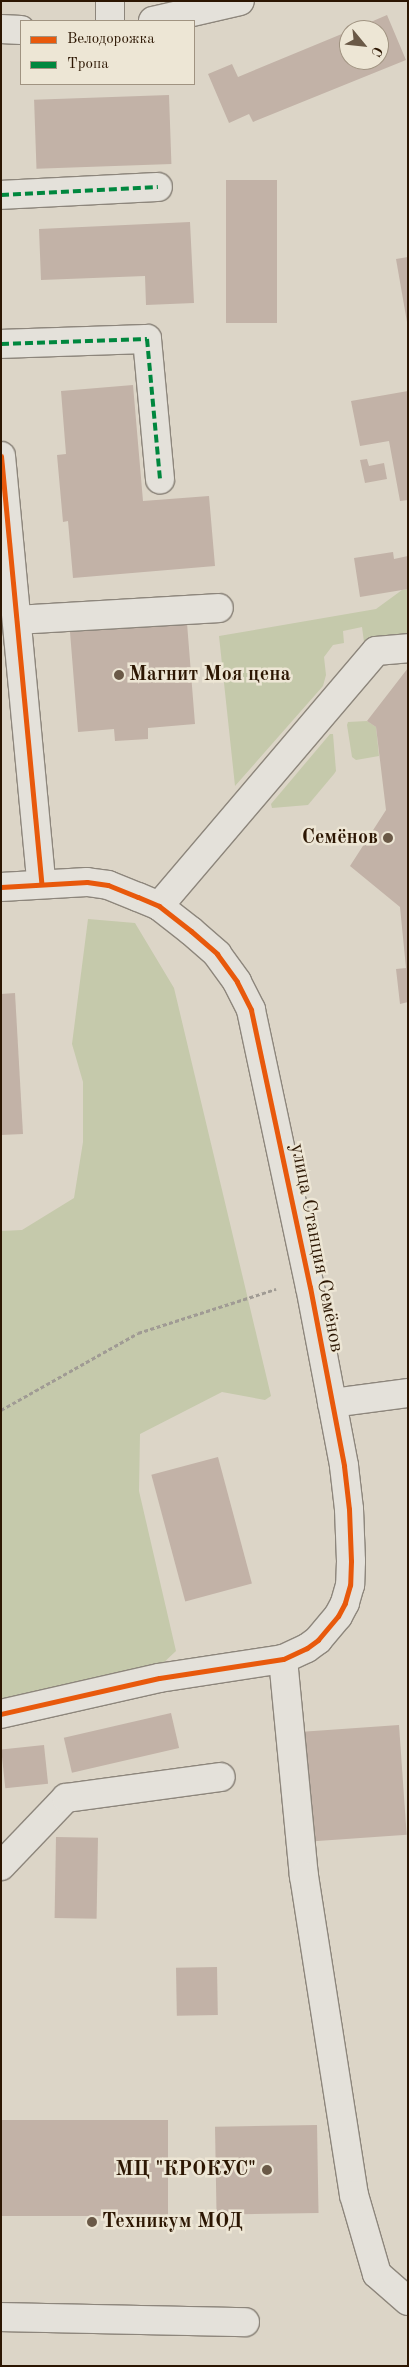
<!DOCTYPE html>
<html>
<head>
<meta charset="utf-8">
<style>
	body { margin:0 }
	#map { position:relative; width:409px; height:2367px; overflow:hidden; background:#dcd5c7; font-family:"Old Standard TT",serif }
	div>[style] { position:absolute }
	[style*='--x'] { left:calc(var(--x)*1px); top:calc(var(--y)*1px); width:calc(var(--w)*1px); rotate:calc(var(--a)*1deg) }
	.green>* { inset:0; background:#c5c9ab }
	.building>* { inset:0; background:#c2b2a7; transform-origin:0 0 }
	.path>* { height:3px; margin-top:-1.5px; transform-origin:0; background:repeating-linear-gradient(90deg,#a09b94 0 4px,transparent 0 6.5px) }
	.roads { filter:drop-shadow(1px 0 #8d867c) drop-shadow(-1px 0 #8d867c) drop-shadow(0 1px #8d867c) drop-shadow(0 -1px #8d867c) }
	.minor>* { height:28px; margin:-14px; padding:0 14px; transform-origin:14px; border-radius:14px; background:#e4e1da }
	.quiet>* { height:4px; margin-top:-2px; transform-origin:0; background:repeating-linear-gradient(90deg,#00873e 0 8px,transparent 0 12px) }
	.cycleway>* { height:5px; margin:-2.5px; padding:0 2.5px; transform-origin:2.5px; border-radius:2.5px; background:#e8590c }
	.dots>* { width:14px; height:14px; translate:-50% -50%; box-sizing:border-box; border:2px solid #ede6d5; border-radius:50% }
	span { translate:-50% -50%; white-space:nowrap; text-align:center; line-height:1.15; -webkit-text-stroke:5px #ede6d5; paint-order:stroke }
	.poi-label { font-size:20px; color:#2c1602; font-weight:700 }
	.left { translate:0 -50%; text-align:left }
	.right { translate:-100% -50%; text-align:right }
	.street-label { font-size:20px; color:#2c1602 }
	.frame { position:absolute; inset:0; border:2px solid #2c1602; pointer-events:none }
	.legend { position:absolute; left:20px; top:20px; width:175px; height:65px; box-sizing:border-box; background:#ede6d5; border:1px solid #a09381; margin:0; padding:6px 9px; list-style:none; font-size:15px; color:#2c1602 }
	.legend li { display:flex; align-items:center; gap:10px; height:25px }
	.legend b { width:25px; border:1px solid #a09381 }
	.north { position:absolute; left:339px; top:20px; width:50px; height:50px; box-sizing:border-box; background:#ede6d5; border:1px solid #a09381; border-radius:50%; rotate:118deg; font-size:14px; font-weight:700; line-height:20px; text-align:center; color:#2c1602 }
	.north::after { content:''; display:block; margin:auto; width:18px; height:22px; background:#6a5947; clip-path:polygon(50% 0,100% 100%,50% 72%,0 100%) }
</style>
</head>
<body>
<div id="map">
	<div class="green">
		<i style="clip-path:polygon(408px 589px,408px 636px,364px 642px,362px 627px,343px 631px,344px 643px,333px 645px,324px 657px,326px 675px,323px 686px,235px 786px,219px 636px,376px 609px,402px 590px)"></i>
		<i style="clip-path:polygon(367px 721px,376px 727px,379px 756px,356px 760px,352px 757px,347px 725px,348px 722px)"></i>
		<i style="clip-path:polygon(330px 734px,333px 734px,336px 771px,334px 774px,308px 805px,272px 808px,271px 804px)"></i>
		<i style="clip-path:polygon(88px 919px,135px 923px,174px 988px,271px 1396px,265px 1400px,222px 1392px,140px 1434px,139px 1491px,176px 1651px,160px 1666px,113px 1673px,1px 1699px,1px 1231px,22px 1230px,74px 1198px,83px 1142px,83px 1082px,72px 1044px)"></i>
	</div>
	<div class="building">
		<i style="clip-path:polygon(387px 15px,406px 60px,253px 122px,249px 114px,229px 123px,208px 74px,232px 64px,238px 77px,349px 31px,349px 60px,379px 60px,379px 30px,352px 30px)"></i>
		<i style="left:169px;top:95px;width:69px;height:135px;rotate:88deg"></i>
		<i style="left:226px;top:180px;width:51px;height:143px"></i>
		<i style="clip-path:polygon(190px 222px,194px 303px,146px 305px,145px 276px,41px 280px,39px 229px)"></i>
		<i style="clip-path:polygon(408px 257px,408px 322px,407px 322px,396px 259px)"></i>
		<i style="clip-path:polygon(133px 385px,143px 501px,209px 496px,215px 566px,73px 578px,68px 521px,63px 522px,57px 455px,66px 454px,61px 391px)"></i>
		<i style="clip-path:polygon(408px 391px,408px 500px,400px 501px,389px 441px,360px 446px,351px 401px)"></i>
		<i style="clip-path:polygon(367px 459px,369px 466px,384px 463px,387px 479px,365px 483px,360px 460px)"></i>
		<i style="clip-path:polygon(393px 552px,394px 559px,408px 556px,408px 589px,360px 597px,354px 558px)"></i>
		<i style="clip-path:polygon(187px 623px,195px 724px,148px 728px,148px 739px,115px 741px,114px 729px,78px 732px,70px 632px)"></i>
		<i style="clip-path:polygon(408px 668px,408px 1002px,400px 1004px,396px 969px,406px 968px,400px 907px,350px 866px,386px 810px,376px 727px,367px 721px)"></i>
		<i style="clip-path:polygon(15px 993px,23px 1134px,1px 1135px,1px 994px)"></i>
		<i style="left:218px;top:1457px;width:131px;height:69px;rotate:75deg"></i>
		<i style="left:171px;top:1713px;width:36px;height:110px;rotate:77deg"></i>
		<i style="left:399px;top:1725px;width:110px;height:100px;rotate:86deg"></i>
		<i style="left:44px;top:1745px;width:39px;height:43px;rotate:84deg"></i>
		<i style="left:56px;top:1837px;width:42px;height:81px;rotate:1deg"></i>
		<i style="left:217px;top:1967px;width:48px;height:41px;rotate:89deg"></i>
		<i style="left:1px;top:2120px;width:167px;height:96px"></i>
		<i style="left:317px;top:2125px;width:88px;height:102px;rotate:89deg"></i>
	</div>
	<div class="path">
		<i style="--x:1;--y:1410;--w:157;--a:-29.3"></i>
		<i style="--x:138;--y:1333;--w:145;--a:-17.7"></i>
	</div>
	<div class="roads">
		<div class="minor">
			<i style="--x:110;--y:1;--w:20;--a:90"></i>
			<i style="--x:153;--y:21;--w:89;--a:-12.9"></i>
			<i style="--x:1;--y:29;--w:20;--a:3"></i>
			<i style="--x:1;--y:195;--w:157;--a:-2.9"></i>
			<i style="--x:1;--y:344;--w:146;--a:-2"></i>
			<i style="--x:147;--y:339;--w:141;--a:84.7"></i>
			<i style="--x:1;--y:456;--w:429;--a:84.6"></i>
			<i style="--x:17;--y:620;--w:202;--a:-3.4"></i>
			<i style="--x:1;--y:887;--w:86;--a:-3.3"></i>
			<i style="--x:87;--y:882;--w:21;--a:8"></i>
			<i style="--x:108;--y:885;--w:32;--a:22"></i>
			<i style="--x:138;--y:897;--w:23;--a:23"></i>
			<i style="--x:159;--y:906;--w:41;--a:38"></i>
			<i style="--x:191;--y:931;--w:35;--a:41"></i>
			<i style="--x:217;--y:954;--w:34;--a:54"></i>
			<i style="--x:237;--y:982;--w:31;--a:63"></i>
			<i style="--x:251;--y:1010;--w:283;--a:78"></i>
			<i style="--x:310;--y:1287;--w:182;--a:79.2"></i>
			<i style="--x:344;--y:1466;--w:43;--a:83.4"></i>
			<i style="--x:349;--y:1509;--w:52;--a:87.8"></i>
			<i style="--x:351;--y:1561;--w:24;--a:92"></i>
			<i style="--x:350;--y:1585;--w:19;--a:106"></i>
			<i style="--x:345;--y:1603;--w:15;--a:118"></i>
			<i style="--x:338;--y:1616;--w:31;--a:130"></i>
			<i style="--x:318;--y:1640;--w:14;--a:144"></i>
			<i style="--x:307;--y:1648;--w:26;--a:155"></i>
			<i style="--x:283;--y:1659;--w:125;--a:171.3"></i>
			<i style="--x:159;--y:1678;--w:162;--a:167.2"></i>
			<i style="--x:159;--y:906;--w:335;--a:-49.6"></i>
			<i style="--x:376;--y:651;--w:32;--a:-5"></i>
			<i style="--x:332;--y:1403;--w:77;--a:-7.5"></i>
			<i style="--x:283;--y:1659;--w:218;--a:84.5"></i>
			<i style="--x:304;--y:1876;--w:323;--a:81.1"></i>
			<i style="--x:354;--y:2195;--w:82;--a:73.8"></i>
			<i style="--x:377;--y:2274;--w:41;--a:41.1"></i>
			<i style="--x:1;--y:1866;--w:94;--a:-46.3"></i>
			<i style="--x:66;--y:1798;--w:156;--a:-7.7"></i>
			<i style="--x:1;--y:2317;--w:244;--a:1.2"></i>
		</div>
	</div>
	<div class="quiet">
		<i style="--x:1;--y:195;--w:157;--a:-2.9"></i>
		<i style="--x:1;--y:344;--w:146;--a:-2"></i>
		<i style="--x:147;--y:339;--w:141;--a:84.7"></i>
	</div>
	<div class="cycleway">
		<i style="--x:1;--y:456;--w:429;--a:84.6"></i>
		<i style="--x:1;--y:887;--w:86;--a:-3.3"></i>
		<i style="--x:87;--y:882;--w:21;--a:8"></i>
		<i style="--x:108;--y:885;--w:32;--a:22"></i>
		<i style="--x:138;--y:897;--w:23;--a:23"></i>
		<i style="--x:159;--y:906;--w:41;--a:38"></i>
		<i style="--x:191;--y:931;--w:35;--a:41"></i>
		<i style="--x:217;--y:954;--w:34;--a:54"></i>
		<i style="--x:237;--y:982;--w:31;--a:63"></i>
		<i style="--x:251;--y:1010;--w:283;--a:78"></i>
		<i style="--x:310;--y:1287;--w:182;--a:79.2"></i>
		<i style="--x:344;--y:1466;--w:43;--a:83.4"></i>
		<i style="--x:349;--y:1509;--w:52;--a:87.8"></i>
		<i style="--x:351;--y:1561;--w:24;--a:92"></i>
		<i style="--x:350;--y:1585;--w:19;--a:106"></i>
		<i style="--x:345;--y:1603;--w:15;--a:118"></i>
		<i style="--x:338;--y:1616;--w:31;--a:130"></i>
		<i style="--x:318;--y:1640;--w:14;--a:144"></i>
		<i style="--x:307;--y:1648;--w:26;--a:155"></i>
		<i style="--x:283;--y:1659;--w:125;--a:171.3"></i>
		<i style="--x:159;--y:1678;--w:162;--a:167.2"></i>
	</div>
	<div class="dots">
		<i style="left:119px;top:675px;background:#6a5947"></i>
		<i style="left:388px;top:838px;background:#6a5947"></i>
		<i style="left:267px;top:2170px;background:#6a5947"></i>
		<i style="left:92px;top:2222px;background:#6a5947"></i>
	</div>
	<div class="poi-label">
		<span class="left" style="left:129px;top:675px">Магнит Моя цена</span>
		<span class="right" style="left:378px;top:838px">Семёнов</span>
		<span class="right" style="left:256px;top:2170px">МЦ "КРОКУС"</span>
		<span class="left" style="left:102px;top:2222px">Техникум МОД</span>
	</div>
	<div class="street-label">
		<span style="left:316px;top:1248px;rotate:79deg">улица Станция Семёнов</span>
	</div>
	<div class="frame"></div>
	<ul class="legend">
	<li><b style="height:6px;background:#e8590c"></b>Велодорожка</li>
	<li><b style="height:6px;background:#00873e"></b>Тропа</li>
	</ul>
	<div class="north">С</div>
</div>
</body>
</html>
